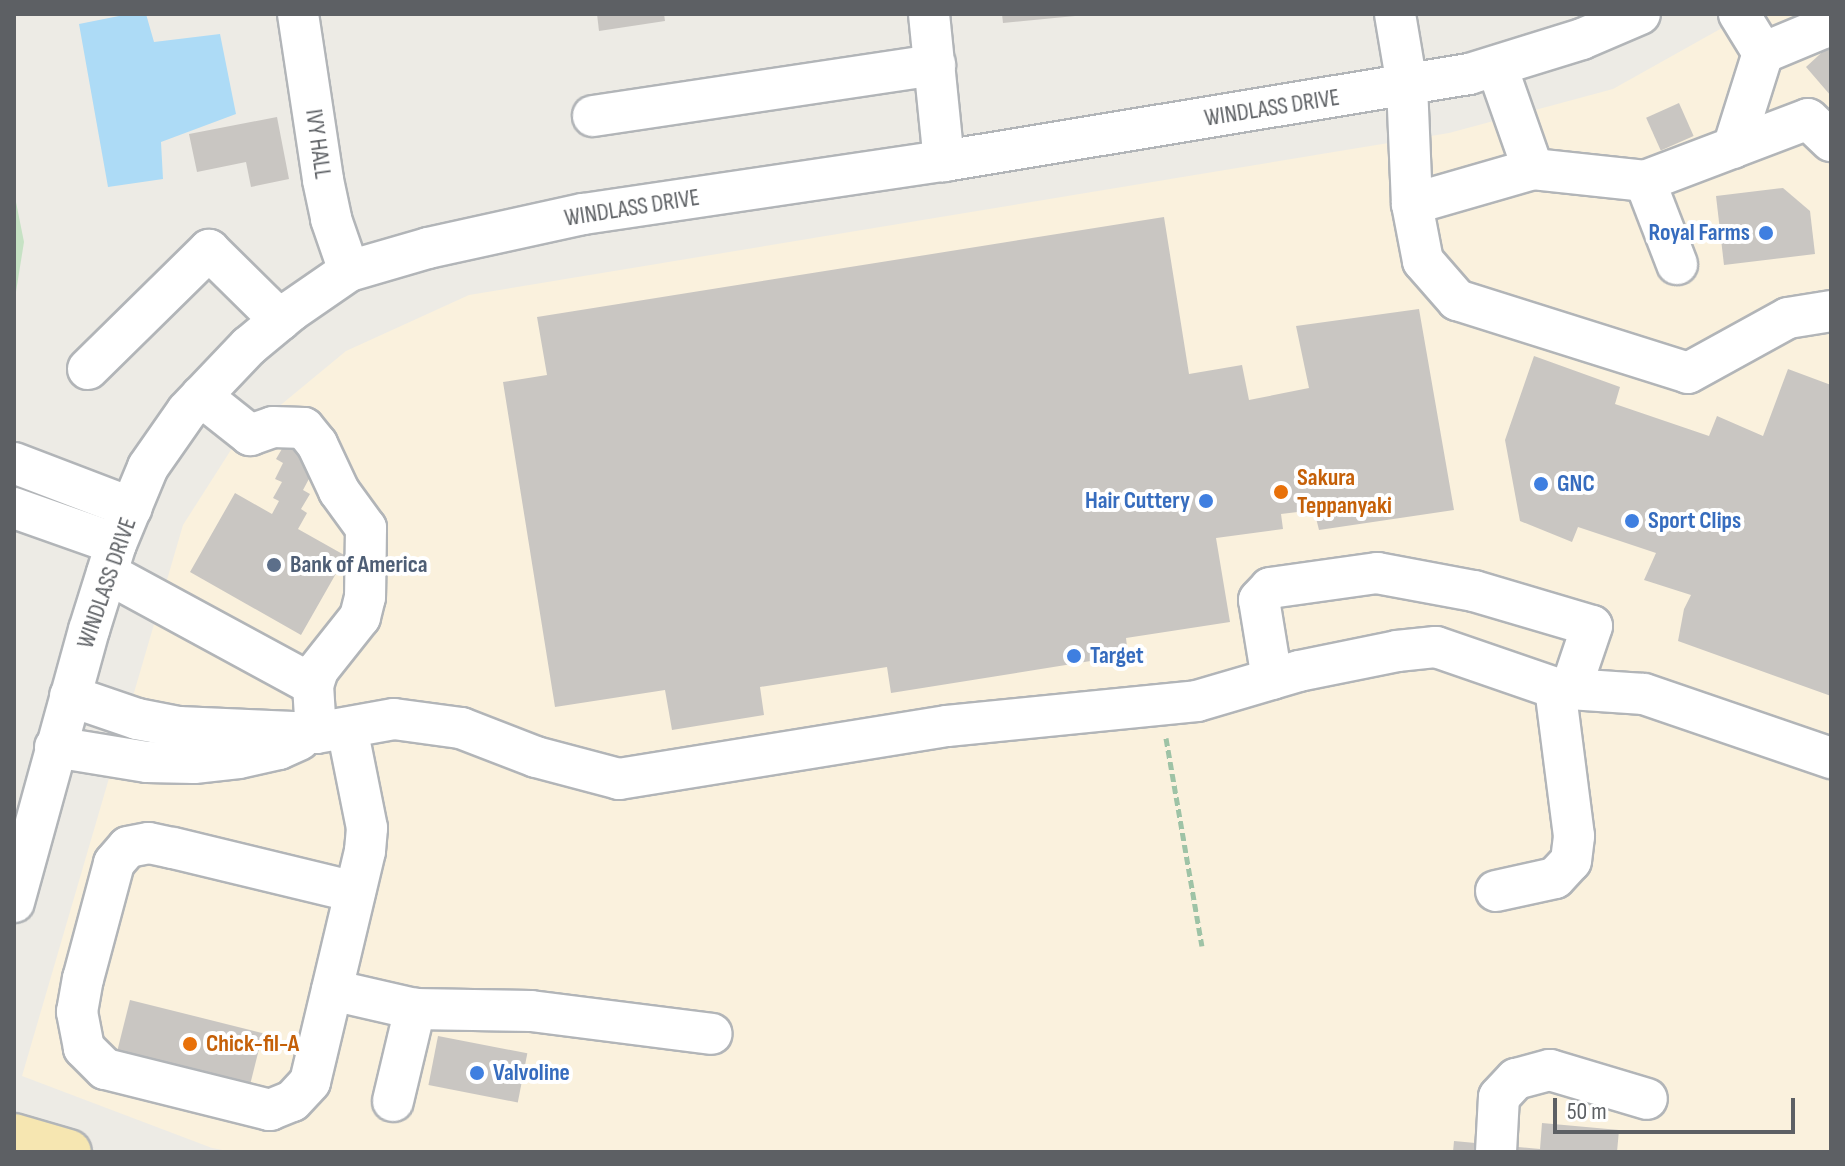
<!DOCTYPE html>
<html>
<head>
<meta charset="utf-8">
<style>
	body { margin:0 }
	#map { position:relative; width:1845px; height:1166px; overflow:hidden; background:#edebe5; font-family:"Sofia Sans Condensed",sans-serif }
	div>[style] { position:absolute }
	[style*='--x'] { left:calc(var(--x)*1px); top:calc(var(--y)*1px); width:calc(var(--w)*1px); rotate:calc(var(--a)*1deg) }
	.commercial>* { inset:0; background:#faf1dd }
	.green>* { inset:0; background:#c6e2c4 }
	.water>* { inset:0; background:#addbf6 }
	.building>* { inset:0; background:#c9c6c2; transform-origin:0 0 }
	.path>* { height:5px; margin-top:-2.5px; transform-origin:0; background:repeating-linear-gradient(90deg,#9ec3a6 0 8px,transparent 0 12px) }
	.roads { filter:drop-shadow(2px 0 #b2b5b8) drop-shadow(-2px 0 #b2b5b8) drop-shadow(0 2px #b2b5b8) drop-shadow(0 -2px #b2b5b8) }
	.minor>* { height:40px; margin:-20px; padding:0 20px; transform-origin:20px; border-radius:20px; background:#fff }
	.major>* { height:44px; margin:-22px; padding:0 22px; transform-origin:22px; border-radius:22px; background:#f6e6b1 }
	.dots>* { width:22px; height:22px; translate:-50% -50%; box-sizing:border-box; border:4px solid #fff; border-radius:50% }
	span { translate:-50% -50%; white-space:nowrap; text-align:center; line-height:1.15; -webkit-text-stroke:8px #fff; paint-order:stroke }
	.street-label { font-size:24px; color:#5d6064 }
	.shop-label { font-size:24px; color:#366cbe; font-weight:700 }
	.right { translate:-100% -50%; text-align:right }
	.left { translate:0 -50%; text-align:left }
	.food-label { font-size:24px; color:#c56008; font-weight:700 }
	.service-label { font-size:24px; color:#4e5e75; font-weight:700 }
	.frame { position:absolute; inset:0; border:16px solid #5d6064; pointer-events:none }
	.scale { position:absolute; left:1553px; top:1098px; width:242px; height:36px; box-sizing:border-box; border:4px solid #5d6064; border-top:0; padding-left:10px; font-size:24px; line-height:28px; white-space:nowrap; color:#5d6064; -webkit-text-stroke:6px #fff; paint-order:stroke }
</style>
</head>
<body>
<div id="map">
	<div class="commercial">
		<i style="clip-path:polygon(1747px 14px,1831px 14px,1831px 1152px,233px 1152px,212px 1148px,22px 1076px,183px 525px,236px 442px,346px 351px,469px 295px,1449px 133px,1613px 89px)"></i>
	</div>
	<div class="green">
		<i style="clip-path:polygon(14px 192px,24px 242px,14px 304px)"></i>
	</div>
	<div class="water">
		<i style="clip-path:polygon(129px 14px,146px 14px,154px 42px,220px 34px,236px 114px,161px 142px,163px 179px,108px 187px,79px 24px)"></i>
	</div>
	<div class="building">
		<i style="clip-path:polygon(597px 14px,664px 14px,665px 21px,599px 31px)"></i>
		<i style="clip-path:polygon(1002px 14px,1075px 14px,1075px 16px,1003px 23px)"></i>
		<i style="clip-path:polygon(1831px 44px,1831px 96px,1806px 67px)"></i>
		<i style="left:1679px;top:103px;width:36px;height:36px;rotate:66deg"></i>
		<i style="clip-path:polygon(277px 117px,289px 179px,251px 187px,246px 162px,197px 172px,189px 134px)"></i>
		<i style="clip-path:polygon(1783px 188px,1810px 211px,1815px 254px,1724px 265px,1716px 196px)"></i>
		<i style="clip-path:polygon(1164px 217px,1189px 374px,1242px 365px,1249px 400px,1309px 388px,1296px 326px,1419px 309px,1454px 510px,1319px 530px,1314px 510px,1281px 514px,1283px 529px,1216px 538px,1230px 622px,1126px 638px,1128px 655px,891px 693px,887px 667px,760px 687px,764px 715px,672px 730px,665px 690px,555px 707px,503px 382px,547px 375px,537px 317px)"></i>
		<i style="clip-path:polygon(1534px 356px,1620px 387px,1615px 404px,1709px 436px,1717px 416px,1763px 436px,1788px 369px,1831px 385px,1831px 696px,1678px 641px,1684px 609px,1691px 595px,1644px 580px,1656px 553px,1578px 527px,1572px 542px,1520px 521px,1505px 440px)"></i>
		<i style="clip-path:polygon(286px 442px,313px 457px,305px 471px,311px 475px,303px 490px,310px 494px,301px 509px,307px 513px,298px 529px,346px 556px,301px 635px,190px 572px,235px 493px,272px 514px,279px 501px,273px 498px,282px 482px,275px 479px,283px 463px,276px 459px)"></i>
		<i style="left:130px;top:1000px;width:137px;height:57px;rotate:14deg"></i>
		<i style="left:438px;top:1036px;width:91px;height:50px;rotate:11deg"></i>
		<i style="clip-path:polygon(1542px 1123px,1619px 1130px,1617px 1152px,1453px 1152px,1454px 1141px,1540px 1149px)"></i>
	</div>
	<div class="path">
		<i style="--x:1166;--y:738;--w:211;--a:80.2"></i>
	</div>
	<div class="roads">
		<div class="minor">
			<i style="--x:298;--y:14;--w:168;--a:81.4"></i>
			<i style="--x:323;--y:180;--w:40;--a:78"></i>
			<i style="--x:331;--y:219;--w:55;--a:70.9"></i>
			<i style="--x:929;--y:14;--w:148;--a:84.2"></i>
			<i style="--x:1395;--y:14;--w:72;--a:80.4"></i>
			<i style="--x:1407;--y:85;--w:119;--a:87.6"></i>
			<i style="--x:1412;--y:204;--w:58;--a:79.1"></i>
			<i style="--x:1423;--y:261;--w:52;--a:48.9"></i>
			<i style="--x:1457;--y:300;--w:242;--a:17.5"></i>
			<i style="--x:1688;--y:373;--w:114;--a:-28.8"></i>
			<i style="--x:1788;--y:318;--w:44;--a:-9.2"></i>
			<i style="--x:1763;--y:53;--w:65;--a:-22.6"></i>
			<i style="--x:1823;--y:28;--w:11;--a:-45"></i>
			<i style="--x:1497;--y:67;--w:108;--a:70.6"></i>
			<i style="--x:1533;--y:169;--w:113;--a:6.1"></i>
			<i style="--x:1645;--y:181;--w:174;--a:-20.8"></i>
			<i style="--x:1808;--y:119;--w:32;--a:44"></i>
			<i style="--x:593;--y:116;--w:346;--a:-8.5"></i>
			<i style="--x:1733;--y:148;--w:100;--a:-72.5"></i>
			<i style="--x:1763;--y:53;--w:46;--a:-121.6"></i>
			<i style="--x:1645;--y:181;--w:89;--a:68.9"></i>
			<i style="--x:1412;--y:204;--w:126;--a:-16.1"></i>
			<i style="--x:88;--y:369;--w:170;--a:-44.5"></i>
			<i style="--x:209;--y:250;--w:100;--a:44.6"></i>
			<i style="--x:201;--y:396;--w:63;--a:38.5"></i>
			<i style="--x:250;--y:435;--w:24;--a:-19"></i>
			<i style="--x:273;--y:427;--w:31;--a:2"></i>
			<i style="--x:304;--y:428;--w:21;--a:51"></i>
			<i style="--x:317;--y:444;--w:52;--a:64.9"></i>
			<i style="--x:339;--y:491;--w:46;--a:53.9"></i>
			<i style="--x:366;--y:528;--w:69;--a:90.8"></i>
			<i style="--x:365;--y:597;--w:21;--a:104"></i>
			<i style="--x:360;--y:617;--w:68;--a:128.4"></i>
			<i style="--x:318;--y:670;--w:16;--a:108"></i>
			<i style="--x:313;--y:685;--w:48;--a:86.4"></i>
			<i style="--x:14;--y:463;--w:126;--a:20.9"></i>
			<i style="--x:14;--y:508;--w:108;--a:19.4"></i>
			<i style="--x:107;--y:573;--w:234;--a:28.5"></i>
			<i style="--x:1272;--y:679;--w:80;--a:-99.3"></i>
			<i style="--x:1259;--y:600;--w:16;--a:-47"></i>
			<i style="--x:1270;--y:588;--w:108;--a:-8"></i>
			<i style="--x:1377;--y:573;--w:99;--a:10.5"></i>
			<i style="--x:1474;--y:591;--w:123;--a:16.5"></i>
			<i style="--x:1592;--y:626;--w:65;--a:108.7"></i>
			<i style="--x:70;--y:696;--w:71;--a:18.9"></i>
			<i style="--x:137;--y:719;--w:43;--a:10.8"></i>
			<i style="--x:179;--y:727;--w:137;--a:2.5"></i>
			<i style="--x:316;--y:733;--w:79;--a:-10.2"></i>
			<i style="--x:394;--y:719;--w:68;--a:7.7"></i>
			<i style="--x:461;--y:728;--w:80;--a:21.1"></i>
			<i style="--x:536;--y:757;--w:86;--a:14.8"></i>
			<i style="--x:619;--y:779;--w:332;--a:-9.2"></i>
			<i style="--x:947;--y:726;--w:251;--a:-5.7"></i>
			<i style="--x:1197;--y:701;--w:106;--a:-16.4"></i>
			<i style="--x:1299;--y:671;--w:100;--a:-11.5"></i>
			<i style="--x:1397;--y:651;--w:39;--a:-6"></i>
			<i style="--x:1436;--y:647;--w:126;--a:19"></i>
			<i style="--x:1555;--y:688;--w:89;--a:3.9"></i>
			<i style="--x:1644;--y:694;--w:198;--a:18.9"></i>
			<i style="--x:347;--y:728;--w:102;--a:78.7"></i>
			<i style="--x:367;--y:828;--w:23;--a:95"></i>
			<i style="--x:365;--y:851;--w:237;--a:103.4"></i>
			<i style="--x:310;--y:1082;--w:26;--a:133"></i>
			<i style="--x:292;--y:1101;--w:24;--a:158"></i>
			<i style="--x:270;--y:1110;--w:170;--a:-166"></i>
			<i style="--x:105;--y:1069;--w:30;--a:-135"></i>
			<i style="--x:84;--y:1048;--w:37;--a:-101"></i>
			<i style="--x:77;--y:1012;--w:34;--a:-80"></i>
			<i style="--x:83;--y:979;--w:120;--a:-75"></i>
			<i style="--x:114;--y:863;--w:21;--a:-49"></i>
			<i style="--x:128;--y:847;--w:21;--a:-11"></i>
			<i style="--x:149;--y:843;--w:25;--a:12"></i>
			<i style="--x:173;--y:848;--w:187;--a:13.6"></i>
			<i style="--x:55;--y:747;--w:93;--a:9.3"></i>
			<i style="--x:147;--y:762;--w:47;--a:1.2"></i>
			<i style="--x:194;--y:763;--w:45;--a:-6.3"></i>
			<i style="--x:239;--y:758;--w:41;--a:-12.7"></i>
			<i style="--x:279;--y:749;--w:22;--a:-24"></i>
			<i style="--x:1496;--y:891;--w:60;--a:-12.4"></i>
			<i style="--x:1555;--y:878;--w:23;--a:-47"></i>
			<i style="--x:1571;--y:861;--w:25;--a:-83"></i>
			<i style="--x:1574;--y:836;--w:149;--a:-97.3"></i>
			<i style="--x:14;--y:902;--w:282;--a:-74.6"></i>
			<i style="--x:89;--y:630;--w:90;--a:-72.6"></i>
			<i style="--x:116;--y:544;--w:83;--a:-67.4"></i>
			<i style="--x:148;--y:467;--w:68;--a:-55.1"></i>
			<i style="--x:187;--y:411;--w:90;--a:-46.4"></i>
			<i style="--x:249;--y:346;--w:55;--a:-39.8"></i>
			<i style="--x:291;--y:311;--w:70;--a:-34.6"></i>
			<i style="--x:349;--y:271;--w:82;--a:-16.2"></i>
			<i style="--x:428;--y:248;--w:159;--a:-12.4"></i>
			<i style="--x:583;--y:214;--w:365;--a:-8.4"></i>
			<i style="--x:944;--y:161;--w:532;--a:-9.41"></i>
			<i style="--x:1469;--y:74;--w:118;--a:-17.2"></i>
			<i style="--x:1582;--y:39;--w:63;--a:-23.3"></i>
			<i style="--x:332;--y:990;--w:85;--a:12.9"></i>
			<i style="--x:415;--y:1009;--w:116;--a:1"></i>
			<i style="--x:531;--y:1011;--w:182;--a:7.2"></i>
			<i style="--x:393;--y:1101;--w:95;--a:-76.6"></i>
			<i style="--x:1496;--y:1152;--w:55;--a:-86.9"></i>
			<i style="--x:1499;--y:1097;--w:25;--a:-47"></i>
			<i style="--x:1516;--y:1079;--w:35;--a:-15"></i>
			<i style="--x:1550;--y:1070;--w:101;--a:16.6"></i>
		</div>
		<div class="major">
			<i style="--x:14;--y:1136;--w:57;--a:16.2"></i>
		</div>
	</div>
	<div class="dots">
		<i style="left:1766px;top:233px;background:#3f7fe0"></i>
		<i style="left:1541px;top:484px;background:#3f7fe0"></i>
		<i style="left:1281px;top:492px;background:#e8710a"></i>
		<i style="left:1206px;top:501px;background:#3f7fe0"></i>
		<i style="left:1632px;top:521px;background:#3f7fe0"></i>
		<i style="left:274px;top:565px;background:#5c6f8a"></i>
		<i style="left:1074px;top:656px;background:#3f7fe0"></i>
		<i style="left:190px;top:1044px;background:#e8710a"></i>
		<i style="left:477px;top:1073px;background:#3f7fe0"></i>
	</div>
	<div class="street-label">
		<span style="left:1272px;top:108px;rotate:-9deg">WINDLASS DRIVE</span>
		<span style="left:318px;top:144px;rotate:82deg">IVY HALL</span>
		<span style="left:632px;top:208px;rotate:-9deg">WINDLASS DRIVE</span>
		<span style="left:107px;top:583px;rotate:-71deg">WINDLASS DRIVE</span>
	</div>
	<div class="shop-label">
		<span class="right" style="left:1750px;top:233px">Royal Farms</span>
		<span class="left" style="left:1557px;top:484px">GNC</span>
		<span class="right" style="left:1190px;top:501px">Hair Cuttery</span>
		<span class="left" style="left:1648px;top:521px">Sport Clips</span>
		<span class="left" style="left:1090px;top:656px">Target</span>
		<span class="left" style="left:493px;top:1073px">Valvoline</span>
	</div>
	<div class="food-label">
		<span class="left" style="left:1297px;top:492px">Sakura<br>Teppanyaki</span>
		<span class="left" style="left:206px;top:1044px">Chick-fil-A</span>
	</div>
	<div class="service-label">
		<span class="left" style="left:290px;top:565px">Bank of America</span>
	</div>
	<div class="frame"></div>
	<div class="scale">50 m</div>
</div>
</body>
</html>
